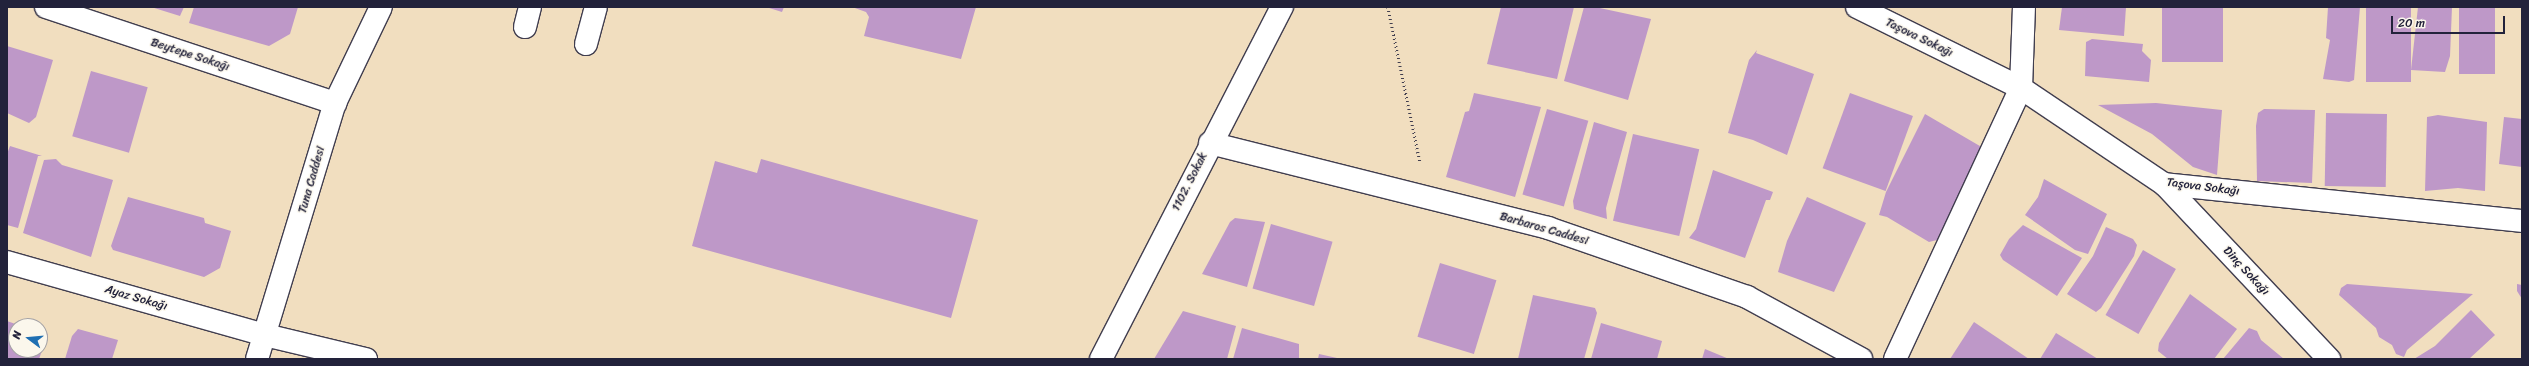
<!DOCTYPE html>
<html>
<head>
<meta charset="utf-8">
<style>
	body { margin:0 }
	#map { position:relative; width:2529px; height:366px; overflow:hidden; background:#f1debf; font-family:Sriracha,sans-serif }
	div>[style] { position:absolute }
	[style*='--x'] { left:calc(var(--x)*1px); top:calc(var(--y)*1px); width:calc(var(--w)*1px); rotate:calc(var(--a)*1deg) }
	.building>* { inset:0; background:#be98c8; transform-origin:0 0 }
	.path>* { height:2.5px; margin-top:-1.25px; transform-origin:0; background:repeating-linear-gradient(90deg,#413e4f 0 1px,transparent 0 4px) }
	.roads { filter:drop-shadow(1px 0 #413e4f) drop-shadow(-1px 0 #413e4f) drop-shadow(0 1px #413e4f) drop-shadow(0 -1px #413e4f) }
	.lane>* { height:22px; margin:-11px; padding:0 11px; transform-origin:11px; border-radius:11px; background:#fff }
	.street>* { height:22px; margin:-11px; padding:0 11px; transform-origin:11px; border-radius:11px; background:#fff }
	.secondary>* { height:22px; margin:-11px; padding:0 11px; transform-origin:11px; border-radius:11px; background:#fff }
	span { translate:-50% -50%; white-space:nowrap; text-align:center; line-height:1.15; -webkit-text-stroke:3px #fbf7ec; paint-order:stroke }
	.street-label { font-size:12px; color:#22223b }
	.frame { position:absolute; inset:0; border:8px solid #22223b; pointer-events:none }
	.north { position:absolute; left:8px; top:318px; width:40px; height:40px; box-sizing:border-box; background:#fbf7ec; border:1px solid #a4a2a5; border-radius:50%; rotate:286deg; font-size:11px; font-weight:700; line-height:16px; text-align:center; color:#22223b }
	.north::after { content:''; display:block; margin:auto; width:14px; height:18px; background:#1f6fb2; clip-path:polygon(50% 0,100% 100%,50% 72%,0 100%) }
	.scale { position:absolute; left:2391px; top:16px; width:114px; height:18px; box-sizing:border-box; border:2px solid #22223b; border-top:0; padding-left:5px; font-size:12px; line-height:14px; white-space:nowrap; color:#22223b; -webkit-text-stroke:3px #fbf7ec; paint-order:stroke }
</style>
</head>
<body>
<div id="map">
	<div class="building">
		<i style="clip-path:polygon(151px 7px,184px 7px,180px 16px)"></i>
		<i style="clip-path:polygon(194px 7px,298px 7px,290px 34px,269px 46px,189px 23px)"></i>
		<i style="clip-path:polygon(766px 7px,784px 7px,782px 12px)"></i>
		<i style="clip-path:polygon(852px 7px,976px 7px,961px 59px,864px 36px,869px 17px,866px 12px)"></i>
		<i style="clip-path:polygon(1501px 7px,1574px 7px,1557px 79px,1487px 64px)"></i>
		<i style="clip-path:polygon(1584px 7px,1595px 7px,1651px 19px,1628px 100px,1564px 81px)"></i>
		<i style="clip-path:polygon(2062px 7px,2126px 7px,2124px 36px,2059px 30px)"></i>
		<i style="left:2162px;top:7px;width:61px;height:55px"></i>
		<i style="clip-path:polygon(2328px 7px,2360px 7px,2354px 80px,2349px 82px,2323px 79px,2330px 40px,2326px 38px)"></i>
		<i style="left:2366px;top:7px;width:45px;height:75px"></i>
		<i style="clip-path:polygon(2418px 7px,2452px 7px,2450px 56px,2445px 72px,2411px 70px)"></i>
		<i style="left:2459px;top:7px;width:36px;height:67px"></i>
		<i style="clip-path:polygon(2092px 39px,2143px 44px,2142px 51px,2151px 60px,2149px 82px,2085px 76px,2086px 42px)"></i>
		<i style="clip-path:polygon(7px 46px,53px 60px,36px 117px,29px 123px,7px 113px)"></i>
		<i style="clip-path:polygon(1757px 50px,1756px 53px,1814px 74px,1787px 155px,1753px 140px,1728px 133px,1749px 60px)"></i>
		<i style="left:91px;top:71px;width:59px;height:68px;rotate:16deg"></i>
		<i style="clip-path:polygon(1474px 93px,1541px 107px,1515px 197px,1446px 177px,1465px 112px,1469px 111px)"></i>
		<i style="left:1850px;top:93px;width:67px;height:80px;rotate:20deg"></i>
		<i style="clip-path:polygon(2156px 103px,2222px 110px,2217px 175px,2193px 167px,2152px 134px,2098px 105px)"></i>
		<i style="left:1547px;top:109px;width:43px;height:89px;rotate:16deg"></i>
		<i style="clip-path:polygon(2264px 109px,2315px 110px,2312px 183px,2257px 181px,2256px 126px,2258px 113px)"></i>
		<i style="left:2326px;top:113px;width:61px;height:73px;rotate:1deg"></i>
		<i style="clip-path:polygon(1925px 114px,1985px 149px,1970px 188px,1960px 193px,1961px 207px,1951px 212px,1937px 240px,1929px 242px,1887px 217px,1879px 215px,1886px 192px)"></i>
		<i style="clip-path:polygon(2438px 115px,2487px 122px,2485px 191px,2458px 188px,2425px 191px,2427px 117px)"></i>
		<i style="clip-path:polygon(2504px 117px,2522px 119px,2522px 167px,2499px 164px)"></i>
		<i style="clip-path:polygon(1594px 122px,1627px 132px,1606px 208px,1607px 219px,1574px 209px,1573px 201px)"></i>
		<i style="left:1633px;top:134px;width:68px;height:89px;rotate:13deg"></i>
		<i style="clip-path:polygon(10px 146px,42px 156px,38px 156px,18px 228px,7px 225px,7px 154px)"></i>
		<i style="clip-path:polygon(56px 159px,62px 165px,113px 180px,91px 257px,23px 233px,44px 160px)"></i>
		<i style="clip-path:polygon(761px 159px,978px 220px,951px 318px,692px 246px,715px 161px,757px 173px)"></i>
		<i style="clip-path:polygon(1713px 170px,1773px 192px,1770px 200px,1766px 200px,1745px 258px,1689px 238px,1696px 229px)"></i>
		<i style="clip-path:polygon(2044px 179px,2107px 214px,2088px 254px,2075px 250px,2025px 215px,2038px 197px)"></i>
		<i style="clip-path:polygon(128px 197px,204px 218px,205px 223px,231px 231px,220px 268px,204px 277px,113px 250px,111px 246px)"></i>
		<i style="clip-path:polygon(1807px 197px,1866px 223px,1834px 292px,1778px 272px,1787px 241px)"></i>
		<i style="clip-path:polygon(1235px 218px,1265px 222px,1247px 287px,1202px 274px,1230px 222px)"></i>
		<i style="left:1271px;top:224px;width:64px;height:67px;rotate:16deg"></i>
		<i style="clip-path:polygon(2023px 225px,2082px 258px,2057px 296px,2003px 260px,2000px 255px,2009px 239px)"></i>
		<i style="clip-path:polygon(2106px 227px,2133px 239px,2137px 245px,2134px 256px,2101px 308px,2096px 312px,2067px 294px,2093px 256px)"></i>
		<i style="left:2143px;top:250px;width:38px;height:75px;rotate:30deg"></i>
		<i style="left:1440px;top:263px;width:59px;height:77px;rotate:17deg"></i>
		<i style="clip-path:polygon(2347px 284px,2473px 294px,2407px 350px,2404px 357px,2396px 354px,2392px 345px,2379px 337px,2376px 328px,2339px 295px,2341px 288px)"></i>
		<i style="clip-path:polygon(2517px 284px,2522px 285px,2522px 299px,2517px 291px)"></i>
		<i style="clip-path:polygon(2190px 294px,2237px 329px,2214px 359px,2168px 359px,2158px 351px,2159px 343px)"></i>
		<i style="clip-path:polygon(1533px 295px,1595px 308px,1597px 313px,1584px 359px,1518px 359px)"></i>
		<i style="clip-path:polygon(2471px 310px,2495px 335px,2469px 359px,2414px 359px,2435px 346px)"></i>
		<i style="clip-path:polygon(1183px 311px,1236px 326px,1227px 359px,1154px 359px)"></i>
		<i style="clip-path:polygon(7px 321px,21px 326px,16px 326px,16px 350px,40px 350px,40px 331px,48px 334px,39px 359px,7px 359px)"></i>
		<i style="clip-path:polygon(1974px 322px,2029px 359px,1950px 359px)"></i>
		<i style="clip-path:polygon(1601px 323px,1662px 341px,1657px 359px,1591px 359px)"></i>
		<i style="clip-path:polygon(1242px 328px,1299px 344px,1299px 359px,1233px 359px)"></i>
		<i style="clip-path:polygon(2249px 328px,2257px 331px,2261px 340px,2284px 359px,2223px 359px)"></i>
		<i style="clip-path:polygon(78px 329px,118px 340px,112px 359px,65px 359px,72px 336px)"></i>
		<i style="clip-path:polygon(2056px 333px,2098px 359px,2040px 359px)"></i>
		<i style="clip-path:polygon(1705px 349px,1729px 359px,1702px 359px)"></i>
		<i style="clip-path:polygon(1319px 354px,1337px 358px,1337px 359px,1318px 359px)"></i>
	</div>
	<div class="path">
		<i style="--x:1388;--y:7;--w:158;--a:78.3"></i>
	</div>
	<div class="roads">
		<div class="lane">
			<i style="--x:525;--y:27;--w:21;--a:-76"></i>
			<i style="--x:586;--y:44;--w:38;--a:-75"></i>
		</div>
		<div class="street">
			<i style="--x:46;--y:7;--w:305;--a:18.4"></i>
			<i style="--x:1857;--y:7;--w:183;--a:26.3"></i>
			<i style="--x:2021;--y:88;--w:172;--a:33.9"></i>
			<i style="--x:2164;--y:184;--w:360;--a:5.9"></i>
			<i style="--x:2164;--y:184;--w:241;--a:46.7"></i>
			<i style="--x:7;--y:262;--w:268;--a:15.8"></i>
			<i style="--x:1895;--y:359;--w:299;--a:-65.1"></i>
			<i style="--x:2021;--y:88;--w:81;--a:-87.9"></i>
		</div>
		<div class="secondary">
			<i style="--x:1210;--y:143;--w:349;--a:14.1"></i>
			<i style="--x:1548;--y:228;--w:211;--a:19.1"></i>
			<i style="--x:1747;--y:297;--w:130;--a:28.5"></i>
			<i style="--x:265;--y:335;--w:104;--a:13.4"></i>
			<i style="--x:257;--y:359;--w:268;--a:-73.1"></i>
			<i style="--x:335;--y:103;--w:106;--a:-64.4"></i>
			<i style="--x:1101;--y:359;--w:396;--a:-62.8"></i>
		</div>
	</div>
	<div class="street-label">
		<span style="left:1919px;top:38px;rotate:26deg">Taşova Sokağı</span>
		<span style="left:190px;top:55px;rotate:18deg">Beytepe Sokağı</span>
		<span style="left:312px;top:180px;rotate:-74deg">Tuna Caddesi</span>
		<span style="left:1190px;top:182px;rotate:-63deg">1102. Sokak</span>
		<span style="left:2203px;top:187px;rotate:7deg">Taşova Sokağı</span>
		<span style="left:1544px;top:229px;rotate:16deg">Barbaros Caddesi</span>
		<span style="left:2246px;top:271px;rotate:47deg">Dinç Sokağı</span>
		<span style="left:136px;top:298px;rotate:16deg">Ayaz Sokağı</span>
	</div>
	<div class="frame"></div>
	<div class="north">N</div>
	<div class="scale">20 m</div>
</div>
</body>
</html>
